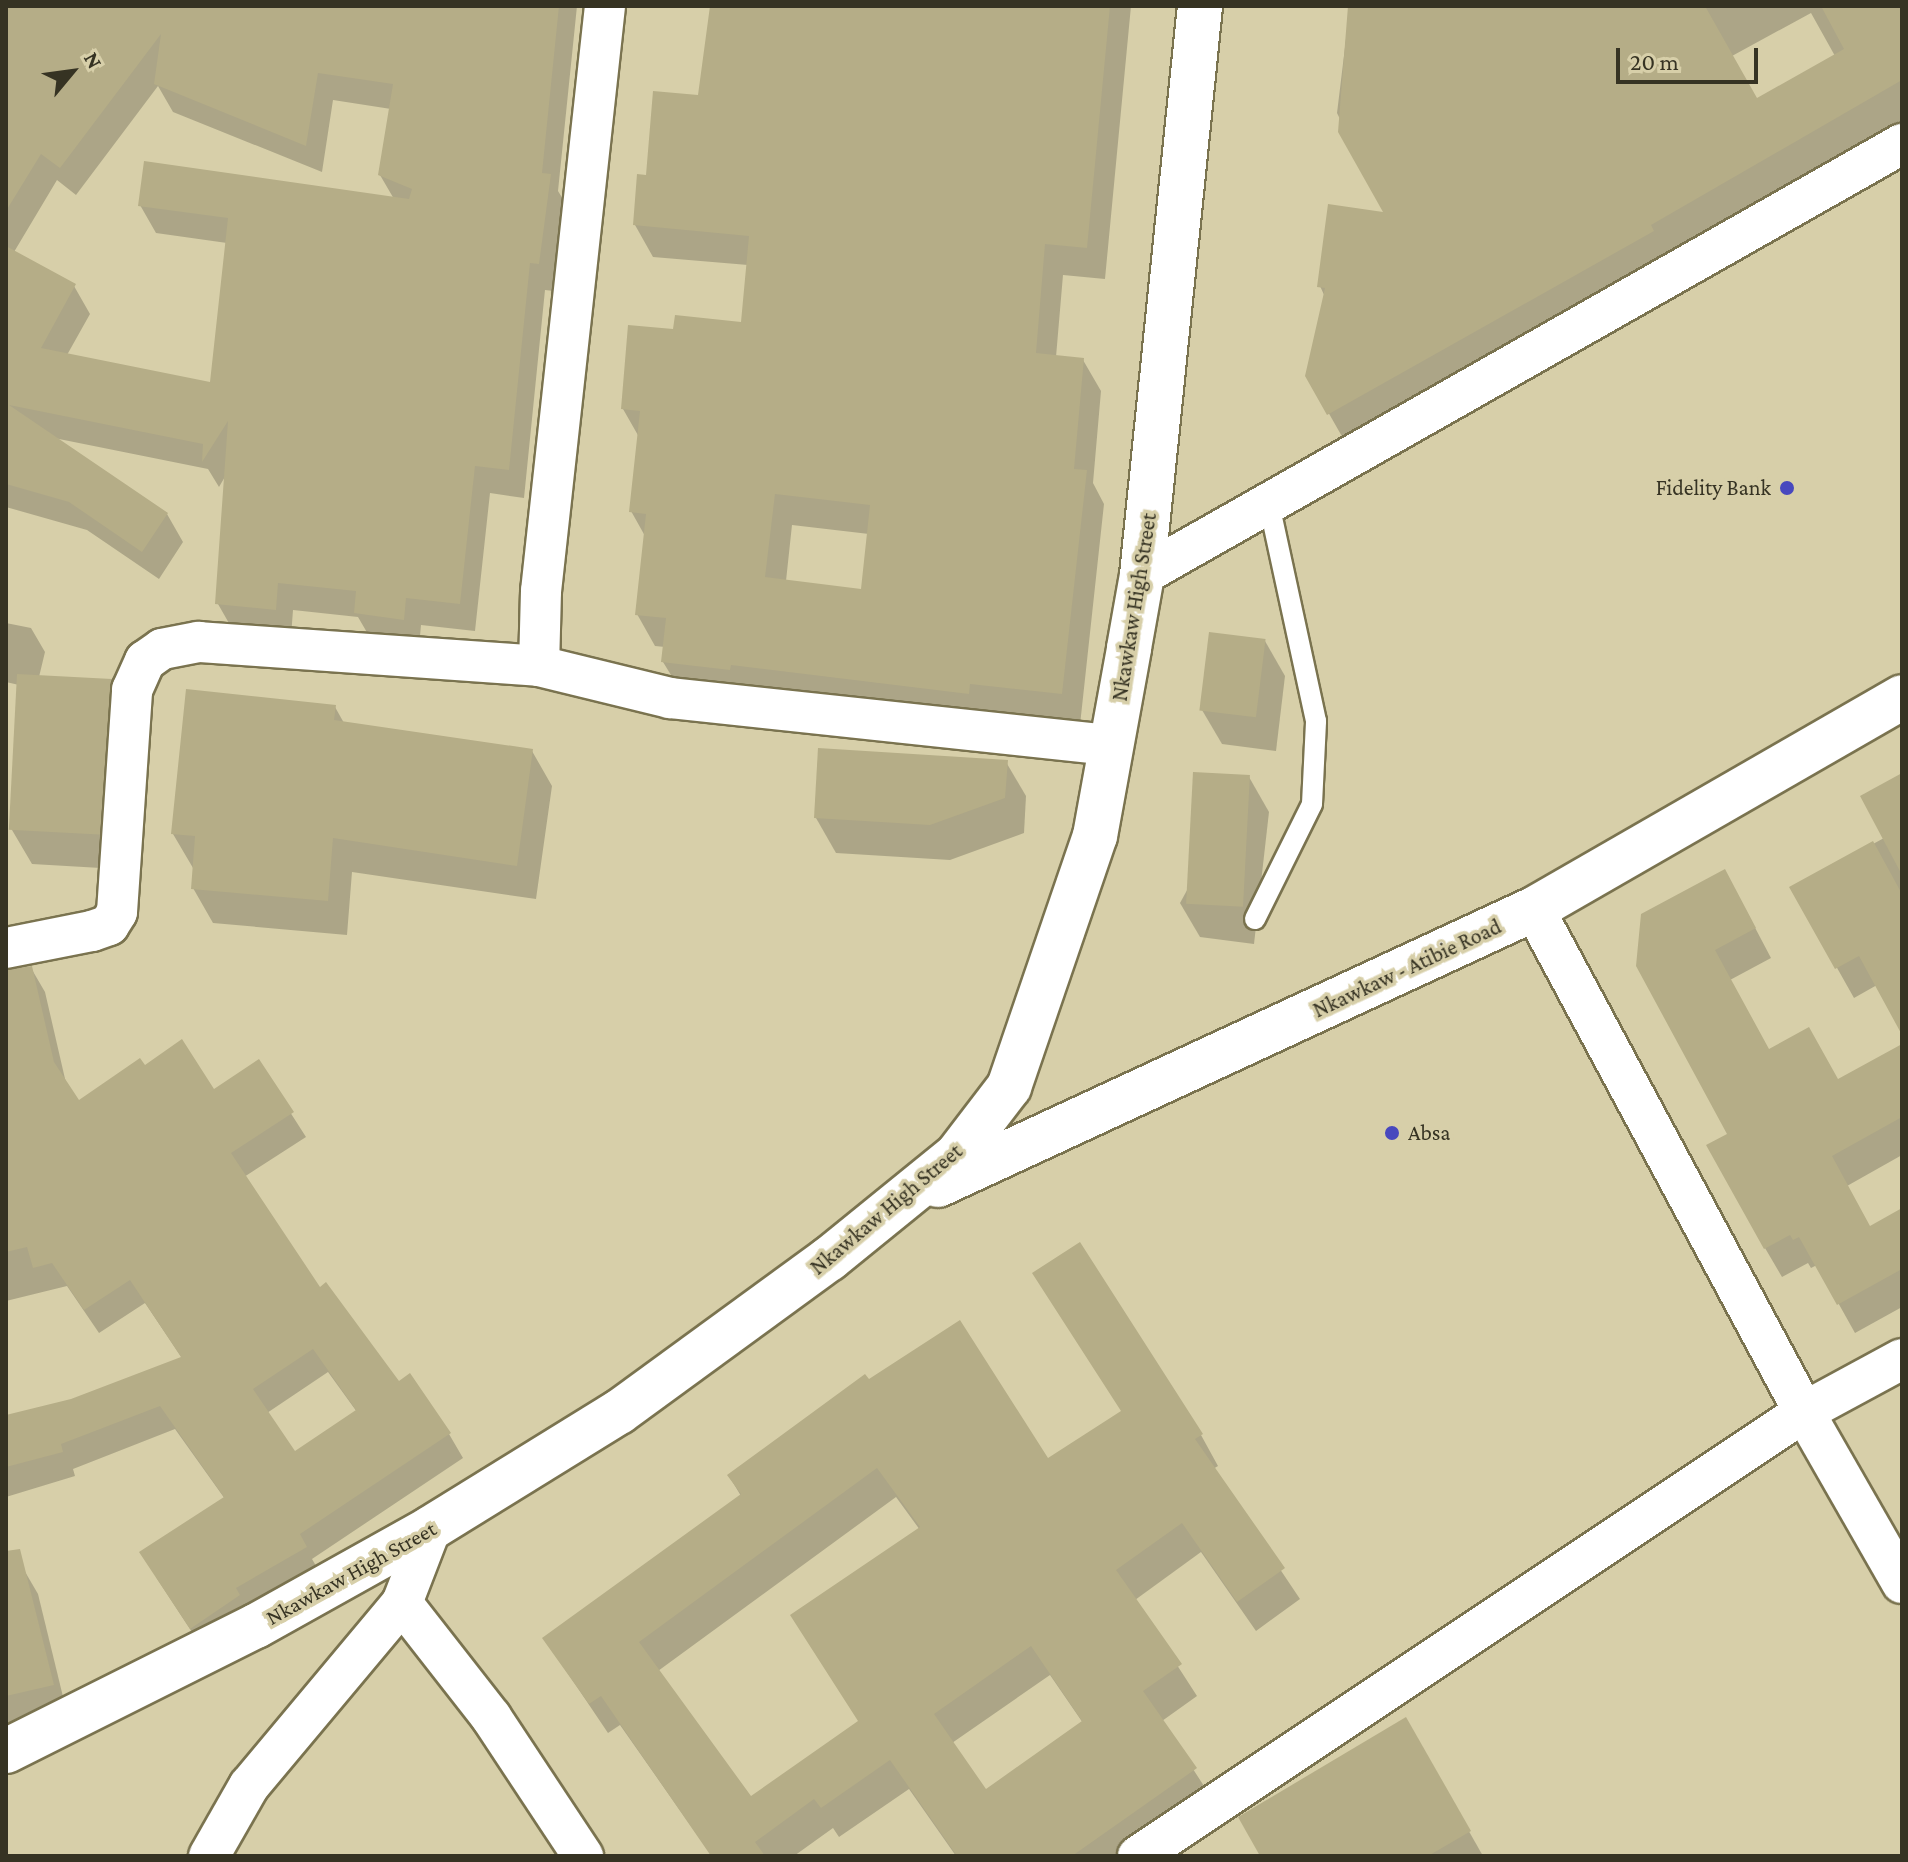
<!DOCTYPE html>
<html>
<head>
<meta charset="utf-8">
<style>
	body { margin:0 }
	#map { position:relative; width:1908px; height:1862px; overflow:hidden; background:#d7cfa9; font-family:"Crimson Pro",serif }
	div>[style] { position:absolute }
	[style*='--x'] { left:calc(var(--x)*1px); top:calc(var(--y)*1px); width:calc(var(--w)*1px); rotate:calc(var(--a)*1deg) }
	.shadow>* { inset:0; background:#0003 }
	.building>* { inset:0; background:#b5ad87; transform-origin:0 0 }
	.roads { filter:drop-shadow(2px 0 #7a734f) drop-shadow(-2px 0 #7a734f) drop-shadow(0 2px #7a734f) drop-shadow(0 -2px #7a734f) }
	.service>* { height:20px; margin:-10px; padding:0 10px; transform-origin:10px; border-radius:10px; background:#fff }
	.minor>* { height:40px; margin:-20px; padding:0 20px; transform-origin:20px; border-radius:20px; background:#fff }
	.secondary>* { height:44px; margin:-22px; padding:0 22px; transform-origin:22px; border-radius:22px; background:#fff }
	.dots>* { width:22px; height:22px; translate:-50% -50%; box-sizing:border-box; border:4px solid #d7cfa9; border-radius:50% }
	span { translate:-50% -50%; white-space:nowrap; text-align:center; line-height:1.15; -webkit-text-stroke:7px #d7cfa9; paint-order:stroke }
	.poi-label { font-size:22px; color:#363323 }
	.right { translate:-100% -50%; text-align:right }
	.left { translate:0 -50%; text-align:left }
	.street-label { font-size:22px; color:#363323 }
	.frame { position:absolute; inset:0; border:8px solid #363323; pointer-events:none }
	.north { position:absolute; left:32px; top:32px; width:80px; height:80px; -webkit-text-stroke:6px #d7cfa9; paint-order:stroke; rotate:61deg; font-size:22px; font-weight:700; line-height:32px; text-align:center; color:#363323 }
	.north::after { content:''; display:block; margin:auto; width:28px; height:36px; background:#363323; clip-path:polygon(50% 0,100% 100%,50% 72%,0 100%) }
	.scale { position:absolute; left:1616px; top:48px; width:142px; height:36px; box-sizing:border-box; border:4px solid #363323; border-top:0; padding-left:10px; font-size:24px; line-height:28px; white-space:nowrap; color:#363323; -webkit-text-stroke:6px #d7cfa9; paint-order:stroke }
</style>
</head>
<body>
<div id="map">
	<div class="shadow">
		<i style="clip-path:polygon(evenodd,6px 6px,577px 6px,558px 191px,566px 204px,554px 291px,545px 290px,524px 498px,490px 493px,475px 631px,421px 625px,419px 647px,372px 641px,358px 617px,293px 610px,291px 637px,234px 632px,218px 604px,226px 475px,219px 487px,208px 469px,54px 438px,167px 514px,183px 542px,159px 579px,87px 530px,6px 507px,6px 6px,158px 86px,173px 112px,322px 172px,333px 100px,391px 109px,380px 175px,394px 199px,140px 205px,156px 233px,227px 243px,212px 384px,67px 355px,90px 314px,74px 286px,14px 252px,57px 180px,76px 195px,158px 86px)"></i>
		<i style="clip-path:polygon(evenodd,712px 6px,1131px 6px,1105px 279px,1063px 275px,1056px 357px,1083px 360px,1101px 391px,1093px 483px,1104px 504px,1080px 725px,682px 693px,663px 662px,665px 647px,655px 646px,637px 614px,645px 536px,631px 511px,639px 437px,623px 409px,675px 331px,743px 324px,748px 265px,653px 257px,635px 225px,648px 177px,700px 97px,712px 6px,792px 525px,869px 534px,863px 591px,786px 581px,792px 525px)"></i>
		<i style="clip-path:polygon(evenodd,1350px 6px,1902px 6px,1902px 123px,1348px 447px,1307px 375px,1325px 297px,1320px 286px,1387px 215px,1337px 113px,1350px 6px,1811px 13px,1835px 56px,1757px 100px,1732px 56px,1811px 13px)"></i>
		<i style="clip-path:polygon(6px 623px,31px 628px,45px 652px,39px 677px,110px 681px,130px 716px,118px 869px,32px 864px,12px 830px,19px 685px,6px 682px)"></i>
		<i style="clip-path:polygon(1265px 641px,1285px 676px,1276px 751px,1222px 744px,1202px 710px)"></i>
		<i style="clip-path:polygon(335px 707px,344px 723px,532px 751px,552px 786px,536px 899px,352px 872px,347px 935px,213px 923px,193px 888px,193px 868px,173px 834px)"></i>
		<i style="clip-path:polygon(1006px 762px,1026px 796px,1024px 833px,950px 860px,836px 853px,816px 818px)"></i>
		<i style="clip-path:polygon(1902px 775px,1902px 1031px,1877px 985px,1854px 998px,1792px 888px,1884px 838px)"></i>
		<i style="clip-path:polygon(1249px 777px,1269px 812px,1254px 944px,1200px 937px,1180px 903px)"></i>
		<i style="clip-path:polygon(1741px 901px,1771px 958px,1730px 980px,1769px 1052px,1838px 1082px,1902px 1046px,1902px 1155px,1847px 1186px,1870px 1228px,1902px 1223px,1902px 1307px,1855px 1333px,1817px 1265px,1811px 1268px,1808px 1263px,1782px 1277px,1765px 1248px,1730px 1134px,1638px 965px)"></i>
		<i style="clip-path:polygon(evenodd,31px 968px,45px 992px,66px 1083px,78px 1102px,144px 1068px,214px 1092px,258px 1062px,306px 1137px,244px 1177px,320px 1289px,398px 1384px,449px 1434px,463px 1458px,312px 1559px,319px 1571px,205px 1652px,156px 1577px,225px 1499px,175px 1429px,73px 1469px,75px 1476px,6px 1497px,6px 1417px,72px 1401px,182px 1358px,145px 1303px,99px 1333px,67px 1286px,6px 1301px,6px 972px,31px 968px,328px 1372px,357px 1412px,295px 1454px,267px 1413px,328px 1372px)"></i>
		<i style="clip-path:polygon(evenodd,1079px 1244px,1201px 1435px,1218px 1466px,1213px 1469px,1300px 1599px,1256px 1631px,1201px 1552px,1135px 1600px,1197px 1696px,1162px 1721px,1213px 1800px,1132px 1856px,956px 1856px,909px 1789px,839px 1837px,833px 1828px,794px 1856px,712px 1856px,620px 1725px,608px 1733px,544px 1638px,741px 1496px,729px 1476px,868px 1382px,1048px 1461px,1122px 1413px,1079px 1244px,896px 1497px,920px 1530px,860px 1723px,750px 1798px,658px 1671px,896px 1497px,1079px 1244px,1050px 1675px,1083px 1723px,986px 1791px,952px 1743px,1050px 1675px)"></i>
		<i style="clip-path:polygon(24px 1570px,38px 1594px,66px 1709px,6px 1723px,6px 1575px)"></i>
		<i style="clip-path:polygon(1405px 1719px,1483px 1856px,1262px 1856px)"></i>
	</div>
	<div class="building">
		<i style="clip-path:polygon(6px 6px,559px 6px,542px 173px,551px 174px,539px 264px,530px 263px,509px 470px,475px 466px,460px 604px,406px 598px,404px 620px,354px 613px,356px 591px,278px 583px,276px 610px,215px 604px,228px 421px,202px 462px,203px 444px,9px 405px,168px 513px,142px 552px,69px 502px,6px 484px,6px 246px,76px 284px,41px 348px,210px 382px,228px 218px,138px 206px,144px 161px,409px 199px,412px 189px,378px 175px,393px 84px,318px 73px,306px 146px,154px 84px,161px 34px,60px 168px,41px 154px,6px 211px)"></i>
		<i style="clip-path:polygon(evenodd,710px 6px,1110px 6px,1087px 248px,1045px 244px,1036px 353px,1084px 358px,1074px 469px,1087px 470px,1062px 694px,970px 684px,969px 694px,731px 665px,730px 670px,661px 662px,666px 618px,635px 615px,646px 514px,629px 512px,640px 411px,621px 409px,628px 325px,673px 329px,675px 315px,741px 322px,749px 236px,633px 225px,637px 174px,646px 175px,653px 91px,698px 95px,710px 6px,775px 494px,870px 505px,861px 589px,765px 577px,775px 494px)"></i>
		<i style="clip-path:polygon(1348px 6px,1705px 6px,1757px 98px,1844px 49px,1821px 6px,1902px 6px,1902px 80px,1651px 225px,1654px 231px,1327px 415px,1305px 376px,1325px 288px,1317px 287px,1328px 204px,1383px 212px,1338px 132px)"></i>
		<i style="left:1209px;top:632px;width:57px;height:79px;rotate:7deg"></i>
		<i style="left:17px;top:674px;width:95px;height:156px;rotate:3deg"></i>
		<i style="clip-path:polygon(186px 689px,336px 705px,334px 720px,533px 749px,517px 866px,333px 838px,328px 901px,191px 889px,195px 836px,171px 834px)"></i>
		<i style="clip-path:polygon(818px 748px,1008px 760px,1005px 798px,930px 825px,814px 818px)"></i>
		<i style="left:1193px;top:772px;width:57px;height:132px;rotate:3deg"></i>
		<i style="clip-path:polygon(1902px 773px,1902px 875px,1860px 796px)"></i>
		<i style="clip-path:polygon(1873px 841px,1902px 894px,1902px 1035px,1859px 956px,1835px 969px,1789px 887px)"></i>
		<i style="clip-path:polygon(1725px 869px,1756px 928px,1715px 950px,1769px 1049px,1809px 1027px,1838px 1079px,1902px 1044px,1902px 1117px,1832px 1156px,1870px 1226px,1902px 1208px,1902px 1269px,1837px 1305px,1799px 1237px,1793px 1240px,1790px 1235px,1764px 1249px,1706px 1145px,1727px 1134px,1636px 966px,1641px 914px)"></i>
		<i style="clip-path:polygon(evenodd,32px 966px,54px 1062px,79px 1100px,140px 1058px,145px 1065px,182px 1039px,214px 1089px,259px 1059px,294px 1112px,231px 1153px,320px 1287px,326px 1282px,399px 1381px,410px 1373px,451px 1433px,300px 1534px,307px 1547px,236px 1588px,240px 1595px,190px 1629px,139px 1552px,224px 1497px,160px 1406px,61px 1444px,63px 1452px,6px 1467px,6px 1415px,71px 1399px,181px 1357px,130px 1280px,84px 1310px,52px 1263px,33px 1268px,27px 1247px,6px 1252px,6px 970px,32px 966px,313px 1349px,356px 1410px,295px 1451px,253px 1389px,313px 1349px)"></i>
		<i style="clip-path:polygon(evenodd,1080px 1242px,1203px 1434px,1195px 1439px,1285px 1568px,1237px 1602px,1182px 1523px,1116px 1570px,1182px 1664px,1143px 1691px,1197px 1768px,1072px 1856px,957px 1856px,890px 1760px,821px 1808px,814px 1799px,755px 1842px,765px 1856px,711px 1856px,601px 1696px,589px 1704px,542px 1638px,741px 1494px,727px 1475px,865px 1374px,869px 1379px,960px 1320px,1048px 1458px,1121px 1411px,1032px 1273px,1080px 1242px,877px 1468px,920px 1527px,790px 1615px,858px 1721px,751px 1796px,639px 1642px,877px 1468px,1080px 1242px,1031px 1646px,1082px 1721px,986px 1789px,934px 1714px,1031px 1646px)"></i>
		<i style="clip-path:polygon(20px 1549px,54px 1685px,6px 1696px,6px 1551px)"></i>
		<i style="clip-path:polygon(1406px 1717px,1471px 1831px,1428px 1856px,1260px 1856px,1238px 1817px)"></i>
	</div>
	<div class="roads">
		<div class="service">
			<i style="--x:1255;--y:919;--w:128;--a:-63.6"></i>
			<i style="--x:1312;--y:804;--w:83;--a:-87.2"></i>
			<i style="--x:1316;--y:721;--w:223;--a:-102.2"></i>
		</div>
		<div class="minor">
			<i style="--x:605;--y:6;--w:588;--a:96.24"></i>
			<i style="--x:541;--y:591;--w:75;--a:91.5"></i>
			<i style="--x:539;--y:666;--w:135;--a:13.7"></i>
			<i style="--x:670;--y:698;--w:444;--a:6.1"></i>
			<i style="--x:1142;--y:575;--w:874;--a:-29.56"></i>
			<i style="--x:1534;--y:909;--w:571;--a:61.77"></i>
			<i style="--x:1804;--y:1412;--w:197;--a:60.2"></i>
			<i style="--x:6;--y:948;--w:88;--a:-11.2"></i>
			<i style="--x:92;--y:931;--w:18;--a:-19"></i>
			<i style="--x:109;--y:925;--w:15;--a:-58"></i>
			<i style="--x:117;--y:912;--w:223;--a:-86.1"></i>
			<i style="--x:132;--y:690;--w:32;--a:-66"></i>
			<i style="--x:145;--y:661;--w:21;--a:-35"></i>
			<i style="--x:162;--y:649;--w:38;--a:-11"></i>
			<i style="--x:199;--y:642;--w:341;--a:4"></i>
			<i style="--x:402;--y:1603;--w:145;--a:52"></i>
			<i style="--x:491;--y:1717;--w:167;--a:56.5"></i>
			<i style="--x:209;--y:1856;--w:81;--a:-60.3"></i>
			<i style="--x:249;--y:1786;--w:239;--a:-50.1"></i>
			<i style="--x:402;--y:1603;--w:80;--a:-68.9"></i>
			<i style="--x:1138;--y:1856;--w:800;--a:-33.69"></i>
			<i style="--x:1804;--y:1412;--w:111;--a:-28.4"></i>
		</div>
		<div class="secondary">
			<i style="--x:938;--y:1185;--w:657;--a:-24.85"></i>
			<i style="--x:1534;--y:909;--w:425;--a:-29.9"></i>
			<i style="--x:6;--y:1751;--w:280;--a:-26.6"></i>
			<i style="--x:256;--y:1626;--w:201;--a:-29.2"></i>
			<i style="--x:431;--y:1528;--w:221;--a:-31.7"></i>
			<i style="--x:619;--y:1412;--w:260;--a:-36.1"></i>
			<i style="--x:829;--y:1259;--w:165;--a:-39.1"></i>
			<i style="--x:957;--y:1155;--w:86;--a:-52.6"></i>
			<i style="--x:1009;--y:1087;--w:265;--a:-71.1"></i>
			<i style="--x:1095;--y:836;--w:191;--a:-79.7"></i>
			<i style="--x:1129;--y:648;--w:74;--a:-79.9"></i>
			<i style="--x:1142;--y:575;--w:572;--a:-84.18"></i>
		</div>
	</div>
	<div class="dots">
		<i style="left:1787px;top:488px;background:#4848be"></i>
		<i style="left:1392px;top:1133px;background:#4848be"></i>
	</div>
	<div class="poi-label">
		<span class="right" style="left:1771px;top:488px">Fidelity Bank</span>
		<span class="left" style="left:1408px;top:1133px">Absa</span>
	</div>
	<div class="street-label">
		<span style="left:1134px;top:607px;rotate:-81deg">Nkawkaw High Street</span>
		<span style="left:1407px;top:968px;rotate:-25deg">Nkawkaw - Atibie Road</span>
		<span style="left:886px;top:1209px;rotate:-40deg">Nkawkaw High Street</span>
		<span style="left:351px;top:1573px;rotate:-29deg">Nkawkaw High Street</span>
	</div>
	<div class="frame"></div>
	<div class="north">N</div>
	<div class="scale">20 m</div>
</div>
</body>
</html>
